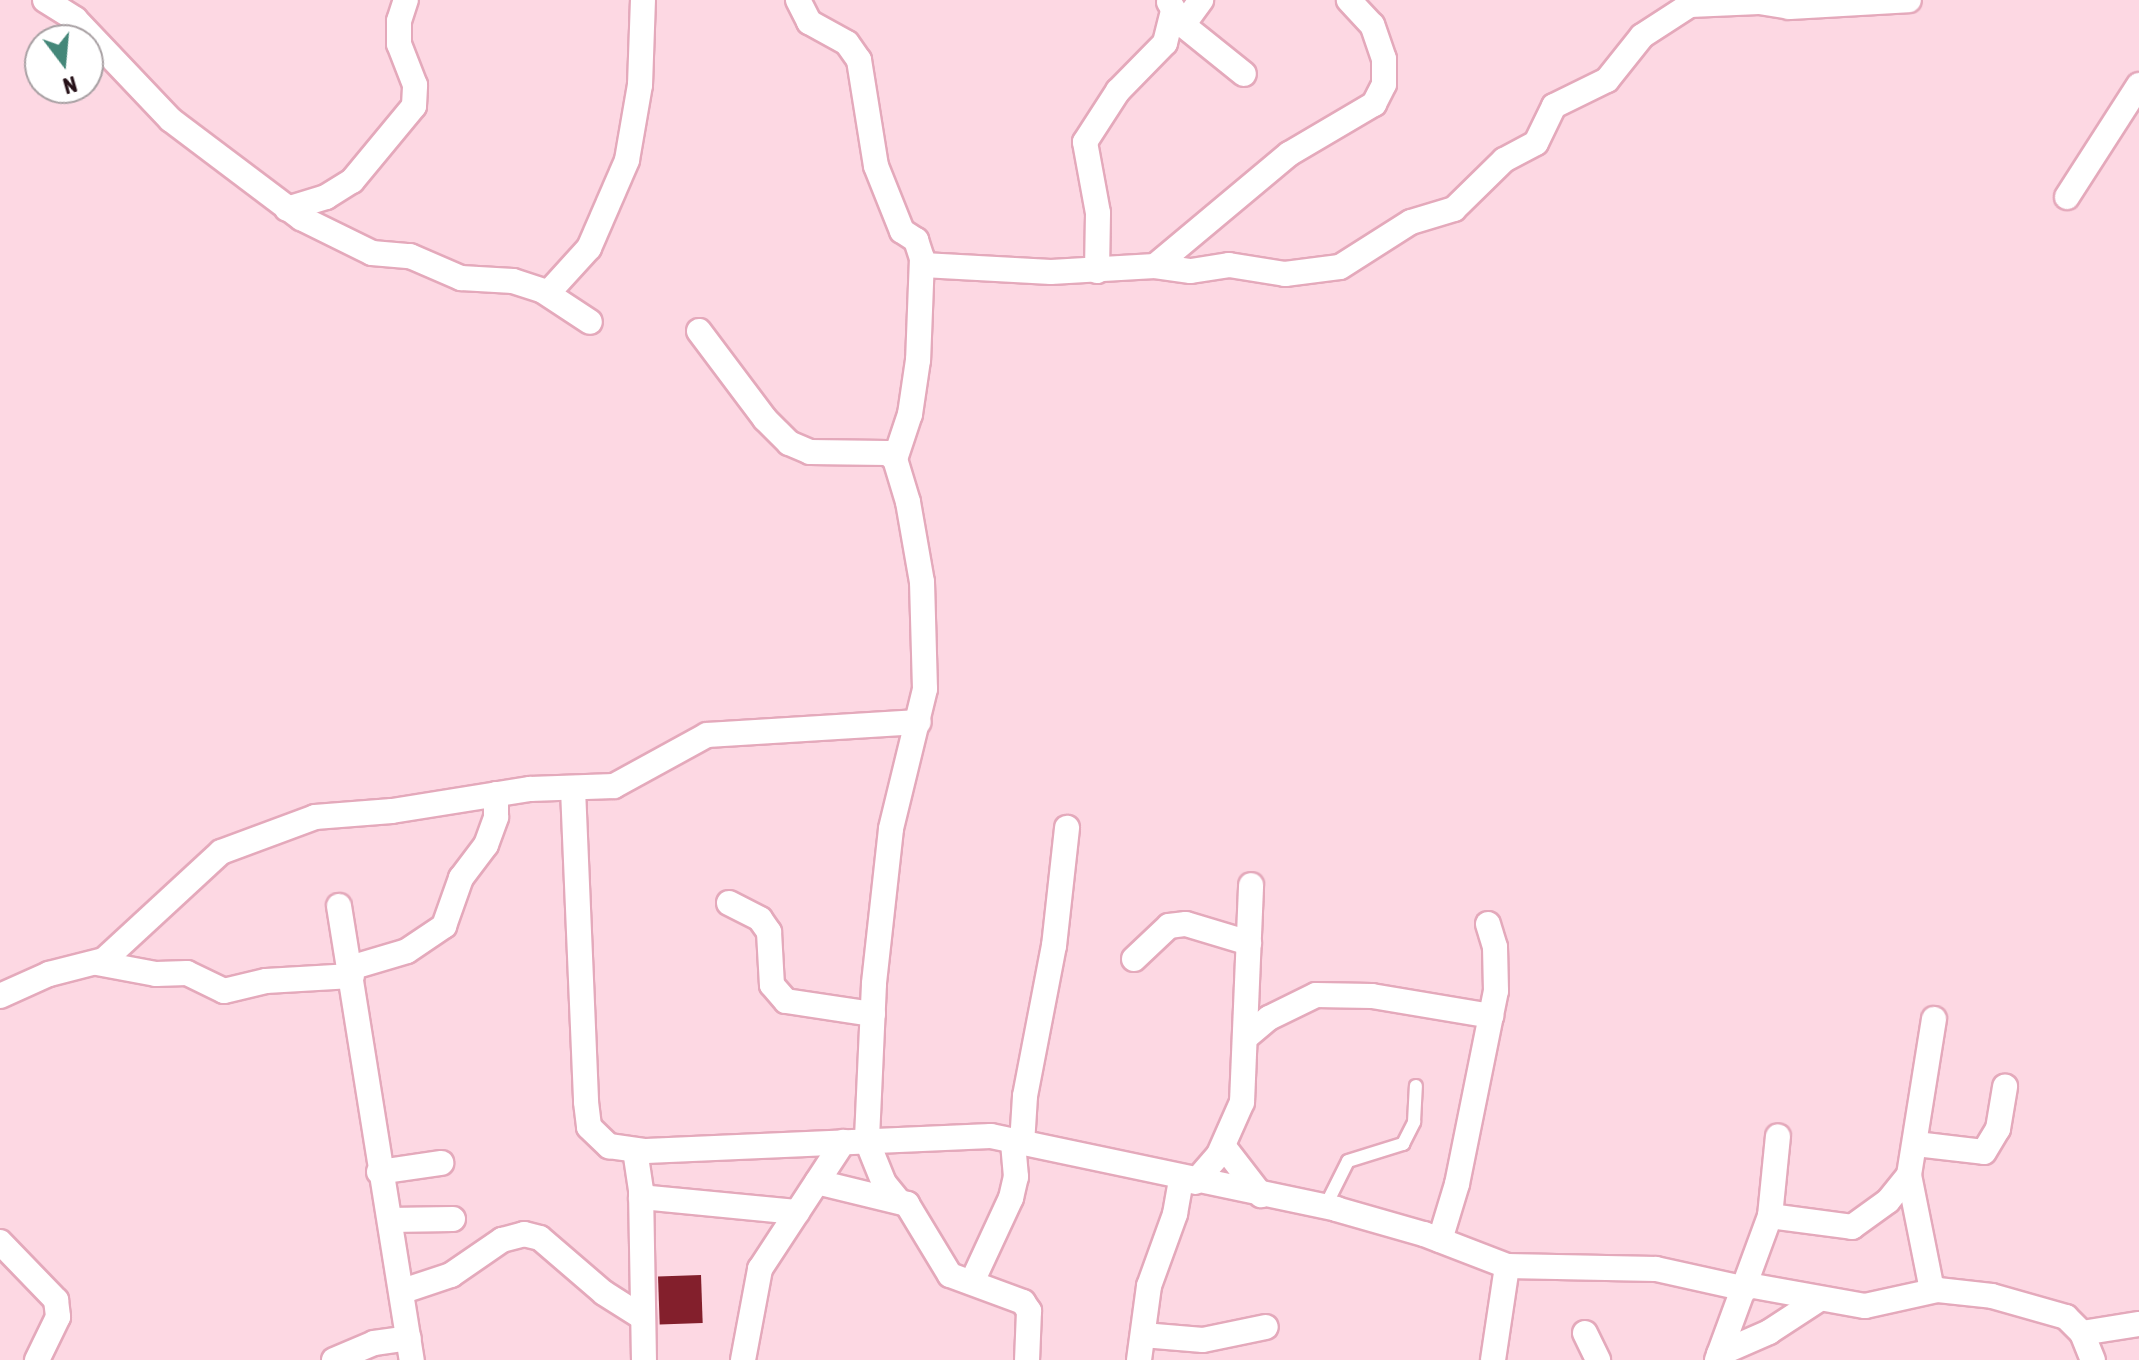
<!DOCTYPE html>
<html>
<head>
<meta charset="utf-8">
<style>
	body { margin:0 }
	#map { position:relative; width:2139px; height:1360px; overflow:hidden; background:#fdd8e3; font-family:"Asap Condensed",sans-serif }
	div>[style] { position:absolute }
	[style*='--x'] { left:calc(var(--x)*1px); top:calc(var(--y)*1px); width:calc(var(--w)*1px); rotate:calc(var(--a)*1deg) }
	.building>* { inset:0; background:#831f2c; transform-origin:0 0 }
	.roads { filter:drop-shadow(2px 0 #e4a9bb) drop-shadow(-2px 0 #e4a9bb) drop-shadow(0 2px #e4a9bb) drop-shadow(0 -2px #e4a9bb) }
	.service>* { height:12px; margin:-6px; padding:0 6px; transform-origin:6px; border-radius:6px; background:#fff }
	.minor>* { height:24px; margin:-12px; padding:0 12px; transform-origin:12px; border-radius:12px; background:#fff }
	span { translate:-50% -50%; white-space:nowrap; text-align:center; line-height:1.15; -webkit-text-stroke:8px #fff; paint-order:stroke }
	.north { position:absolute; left:24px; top:24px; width:80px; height:80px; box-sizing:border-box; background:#fff; border:2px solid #a8a0a3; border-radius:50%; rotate:164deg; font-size:22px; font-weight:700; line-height:32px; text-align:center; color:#261118 }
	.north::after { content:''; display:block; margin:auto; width:28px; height:36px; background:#448779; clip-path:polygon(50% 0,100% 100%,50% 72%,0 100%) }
</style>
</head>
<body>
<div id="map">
	<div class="building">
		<i style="left:701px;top:1275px;width:48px;height:43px;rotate:88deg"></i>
	</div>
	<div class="roads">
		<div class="service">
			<i style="--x:1325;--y:1207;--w:51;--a:-63.4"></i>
			<i style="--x:1348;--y:1161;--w:58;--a:-17.2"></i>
			<i style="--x:1403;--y:1144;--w:25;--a:-63"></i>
			<i style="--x:1414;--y:1122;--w:36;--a:-87"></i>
		</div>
		<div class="minor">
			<i style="--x:45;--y:0;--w:36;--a:32"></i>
			<i style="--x:75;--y:19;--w:139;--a:46.5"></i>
			<i style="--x:171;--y:120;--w:163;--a:37"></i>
			<i style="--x:301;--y:218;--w:79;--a:26.2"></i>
			<i style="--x:372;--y:253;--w:38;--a:5"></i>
			<i style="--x:410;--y:256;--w:56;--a:23.3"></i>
			<i style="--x:461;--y:278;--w:52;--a:3.3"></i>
			<i style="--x:513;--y:281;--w:32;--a:18"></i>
			<i style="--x:543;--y:291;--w:56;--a:33.4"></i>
			<i style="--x:798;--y:0;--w:25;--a:63"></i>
			<i style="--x:809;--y:22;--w:43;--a:28.9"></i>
			<i style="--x:847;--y:43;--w:21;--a:55"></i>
			<i style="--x:859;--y:60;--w:107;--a:80.9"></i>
			<i style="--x:876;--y:166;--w:70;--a:68.2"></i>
			<i style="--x:902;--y:231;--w:17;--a:33"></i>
			<i style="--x:916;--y:240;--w:19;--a:72"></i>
			<i style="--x:922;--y:258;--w:102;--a:92.2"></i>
			<i style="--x:918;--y:360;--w:55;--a:98.4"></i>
			<i style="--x:910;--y:414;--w:47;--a:108.4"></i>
			<i style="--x:1169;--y:2;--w:27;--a:59"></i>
			<i style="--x:1183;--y:25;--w:78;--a:38.8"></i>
			<i style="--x:1183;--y:25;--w:31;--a:-54"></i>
			<i style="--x:2067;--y:197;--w:133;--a:-57.3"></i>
			<i style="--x:287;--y:209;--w:41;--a:-17.1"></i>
			<i style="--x:326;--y:197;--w:31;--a:-32"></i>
			<i style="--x:352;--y:181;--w:97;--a:-50.4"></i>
			<i style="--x:414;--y:106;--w:21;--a:-87"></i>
			<i style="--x:415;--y:85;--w:44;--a:-111.3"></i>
			<i style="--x:399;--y:44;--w:23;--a:-90"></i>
			<i style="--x:399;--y:21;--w:22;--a:-72"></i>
			<i style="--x:923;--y:265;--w:128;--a:3.1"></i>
			<i style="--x:1051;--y:272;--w:104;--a:-3.3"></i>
			<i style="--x:1155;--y:266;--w:36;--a:8"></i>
			<i style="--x:1191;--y:271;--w:38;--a:-9"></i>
			<i style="--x:1229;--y:265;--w:57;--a:9.1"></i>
			<i style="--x:1285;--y:274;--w:55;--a:-7.3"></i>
			<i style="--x:1340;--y:267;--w:84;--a:-32.4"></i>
			<i style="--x:1411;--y:222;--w:45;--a:-16.8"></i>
			<i style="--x:1454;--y:209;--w:70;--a:-44.4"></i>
			<i style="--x:1504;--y:160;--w:36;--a:-28"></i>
			<i style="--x:1536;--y:143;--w:41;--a:-64.1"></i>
			<i style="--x:1554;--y:106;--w:59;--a:-26.1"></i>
			<i style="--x:1607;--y:80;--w:56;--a:-51.5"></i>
			<i style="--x:1642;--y:36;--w:57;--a:-32.9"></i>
			<i style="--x:1690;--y:5;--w:69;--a:-2.5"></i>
			<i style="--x:1759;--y:2;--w:30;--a:9"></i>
			<i style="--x:1789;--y:7;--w:120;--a:-3.3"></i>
			<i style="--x:1155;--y:266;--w:175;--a:-39.9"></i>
			<i style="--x:1289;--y:154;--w:99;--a:-30.5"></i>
			<i style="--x:1374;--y:104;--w:22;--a:-63"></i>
			<i style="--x:1384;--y:84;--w:25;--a:-90"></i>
			<i style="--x:1384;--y:59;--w:36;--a:-109"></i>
			<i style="--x:1372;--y:25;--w:34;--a:-133"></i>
			<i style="--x:1097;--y:271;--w:58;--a:-89"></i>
			<i style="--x:1098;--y:213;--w:72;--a:-100.4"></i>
			<i style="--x:1085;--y:142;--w:61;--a:-57.1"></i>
			<i style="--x:1118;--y:91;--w:67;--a:-45.6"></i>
			<i style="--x:1165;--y:43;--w:32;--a:-76"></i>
			<i style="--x:548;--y:293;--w:61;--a:-47.7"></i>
			<i style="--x:589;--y:248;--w:96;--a:-66.6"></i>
			<i style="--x:627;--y:160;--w:76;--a:-80.2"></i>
			<i style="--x:640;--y:85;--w:85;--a:-88"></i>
			<i style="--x:699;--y:331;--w:110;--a:53.1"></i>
			<i style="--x:765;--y:419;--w:34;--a:45"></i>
			<i style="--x:789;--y:443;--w:23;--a:23"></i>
			<i style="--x:810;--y:452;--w:77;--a:0.7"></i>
			<i style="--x:887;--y:453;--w:10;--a:37"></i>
			<i style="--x:895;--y:459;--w:45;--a:73.2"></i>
			<i style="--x:908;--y:502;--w:81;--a:80.1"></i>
			<i style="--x:922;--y:582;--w:107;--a:88.4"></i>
			<i style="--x:925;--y:689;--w:144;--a:103.7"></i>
			<i style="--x:891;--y:829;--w:156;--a:96.3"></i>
			<i style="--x:874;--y:984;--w:157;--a:92.6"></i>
			<i style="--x:867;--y:1141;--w:45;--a:68"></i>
			<i style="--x:884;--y:1183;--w:22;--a:51"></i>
			<i style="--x:573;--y:789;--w:313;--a:87.6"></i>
			<i style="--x:586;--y:1102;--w:25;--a:83"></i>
			<i style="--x:589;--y:1127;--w:28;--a:44"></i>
			<i style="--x:609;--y:1146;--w:37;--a:8"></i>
			<i style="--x:646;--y:1151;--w:345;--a:-2.5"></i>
			<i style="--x:991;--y:1136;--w:353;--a:11.9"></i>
			<i style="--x:1336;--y:1209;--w:91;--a:15.9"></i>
			<i style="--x:1424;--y:1234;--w:89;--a:21.1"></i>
			<i style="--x:1507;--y:1266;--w:149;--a:1.2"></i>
			<i style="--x:1656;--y:1269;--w:92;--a:12.5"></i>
			<i style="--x:729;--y:903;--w:35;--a:27"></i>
			<i style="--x:760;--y:919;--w:16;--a:55"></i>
			<i style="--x:769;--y:932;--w:53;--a:86.8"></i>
			<i style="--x:772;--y:985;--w:21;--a:49"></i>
			<i style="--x:786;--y:1001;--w:88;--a:8.5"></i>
			<i style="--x:339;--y:906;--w:460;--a:80.9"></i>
			<i style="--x:1134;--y:959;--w:48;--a:-43.3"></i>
			<i style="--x:1169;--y:926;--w:17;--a:-7"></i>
			<i style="--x:1186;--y:924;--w:66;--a:16.8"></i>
			<i style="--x:97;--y:963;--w:60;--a:10.6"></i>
			<i style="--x:156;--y:974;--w:31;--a:-2"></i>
			<i style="--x:187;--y:973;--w:41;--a:25.9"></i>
			<i style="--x:224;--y:991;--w:43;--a:-13.4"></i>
			<i style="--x:266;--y:981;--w:86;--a:-3.3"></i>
			<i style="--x:350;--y:968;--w:59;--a:-16.6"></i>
			<i style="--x:407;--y:951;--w:45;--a:-34"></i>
			<i style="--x:444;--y:926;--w:51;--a:-70.5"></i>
			<i style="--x:461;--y:878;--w:41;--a:-52.9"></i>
			<i style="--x:486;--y:845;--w:30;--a:-70"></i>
			<i style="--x:496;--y:817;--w:23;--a:-90"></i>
			<i style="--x:0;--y:996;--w:54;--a:-24.2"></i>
			<i style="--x:49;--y:974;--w:57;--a:-14.3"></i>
			<i style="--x:104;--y:960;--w:159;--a:-42.7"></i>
			<i style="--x:221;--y:852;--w:100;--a:-20.4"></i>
			<i style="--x:315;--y:817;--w:77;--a:-4.5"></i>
			<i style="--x:392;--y:811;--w:140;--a:-9.1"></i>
			<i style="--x:530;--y:789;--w:84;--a:-2"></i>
			<i style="--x:614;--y:786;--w:106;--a:-28.7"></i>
			<i style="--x:707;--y:735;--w:212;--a:-3.5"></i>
			<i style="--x:1245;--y:1038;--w:31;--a:-40"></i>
			<i style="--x:1269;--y:1018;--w:52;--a:-26.1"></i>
			<i style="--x:1316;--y:995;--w:56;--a:1"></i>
			<i style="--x:1372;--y:996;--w:121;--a:9.5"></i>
			<i style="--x:1022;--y:1144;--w:48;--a:-86.4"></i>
			<i style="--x:1025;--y:1096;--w:153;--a:-79.1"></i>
			<i style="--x:1054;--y:946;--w:119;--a:-83.7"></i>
			<i style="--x:1916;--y:1144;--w:68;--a:6.7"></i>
			<i style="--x:1984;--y:1152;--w:27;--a:-59"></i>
			<i style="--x:1998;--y:1129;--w:43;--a:-80.5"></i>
			<i style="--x:1224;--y:1147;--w:61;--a:52.4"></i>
			<i style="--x:635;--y:1150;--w:40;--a:81.5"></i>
			<i style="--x:641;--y:1190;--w:170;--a:89"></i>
			<i style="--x:379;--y:1172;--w:63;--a:-8.3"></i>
			<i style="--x:817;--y:1182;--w:93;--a:13.7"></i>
			<i style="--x:907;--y:1204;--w:83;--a:58.8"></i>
			<i style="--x:950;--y:1275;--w:78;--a:20.3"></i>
			<i style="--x:1023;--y:1302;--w:11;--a:56"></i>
			<i style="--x:1029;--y:1311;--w:49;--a:92.3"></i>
			<i style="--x:1195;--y:1182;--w:37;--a:-49"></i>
			<i style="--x:1219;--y:1154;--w:57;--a:-66.1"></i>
			<i style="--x:1242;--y:1102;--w:217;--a:-87.6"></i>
			<i style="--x:641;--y:1197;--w:157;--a:5.5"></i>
			<i style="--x:1770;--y:1216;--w:83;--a:7.6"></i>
			<i style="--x:1852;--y:1227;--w:44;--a:-35.8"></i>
			<i style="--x:1888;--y:1201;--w:33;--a:-51"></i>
			<i style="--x:390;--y:1220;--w:63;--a:-0.9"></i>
			<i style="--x:1440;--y:1240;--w:59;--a:-73.1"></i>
			<i style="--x:1457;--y:1184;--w:197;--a:-78.6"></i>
			<i style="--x:1496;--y:991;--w:44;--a:-91.3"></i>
			<i style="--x:1495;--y:947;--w:24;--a:-107"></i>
			<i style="--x:0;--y:1242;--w:81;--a:46"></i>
			<i style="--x:56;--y:1300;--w:17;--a:83"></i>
			<i style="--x:58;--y:1317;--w:48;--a:116"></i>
			<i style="--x:972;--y:1282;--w:93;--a:-65.1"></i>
			<i style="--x:1011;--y:1198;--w:22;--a:-77"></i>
			<i style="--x:1016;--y:1177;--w:35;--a:-95"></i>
			<i style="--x:1748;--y:1285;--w:119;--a:10.2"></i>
			<i style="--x:1865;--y:1306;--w:75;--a:-12.4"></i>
			<i style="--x:1938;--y:1290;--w:54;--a:6.3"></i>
			<i style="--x:1992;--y:1296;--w:77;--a:15.8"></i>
			<i style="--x:2066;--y:1317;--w:23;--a:45"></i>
			<i style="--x:2082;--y:1333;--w:29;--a:68"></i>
			<i style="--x:1932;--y:1290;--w:117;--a:-101.3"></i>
			<i style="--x:1909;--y:1175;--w:158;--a:-80.9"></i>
			<i style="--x:403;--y:1291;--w:51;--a:-18.4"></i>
			<i style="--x:451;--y:1275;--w:62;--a:-34.5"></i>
			<i style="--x:502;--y:1240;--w:23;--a:-15"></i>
			<i style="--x:524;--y:1234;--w:16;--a:14"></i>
			<i style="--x:540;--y:1238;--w:84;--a:40.7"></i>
			<i style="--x:604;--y:1293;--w:45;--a:32.3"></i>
			<i style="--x:1585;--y:1333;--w:30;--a:64"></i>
			<i style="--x:2082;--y:1333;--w:58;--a:-9"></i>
			<i style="--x:1143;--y:1335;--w:60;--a:4.8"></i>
			<i style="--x:1203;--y:1340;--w:64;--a:-11.7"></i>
			<i style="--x:1719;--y:1354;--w:55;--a:-23.7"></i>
			<i style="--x:1769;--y:1332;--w:59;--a:-33.1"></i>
			<i style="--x:334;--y:1360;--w:43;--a:-23"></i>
			<i style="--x:374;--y:1343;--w:35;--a:-8"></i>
			<i style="--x:743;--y:1360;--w:93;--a:-79.4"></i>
			<i style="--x:760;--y:1269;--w:152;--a:-56.8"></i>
			<i style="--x:1139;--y:1360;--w:75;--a:-82.3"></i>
			<i style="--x:1149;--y:1286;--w:77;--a:-70.1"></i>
			<i style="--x:1175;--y:1214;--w:36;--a:-80"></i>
			<i style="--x:1493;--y:1360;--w:95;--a:-81.5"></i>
			<i style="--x:1717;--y:1360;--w:153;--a:-69.8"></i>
			<i style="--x:1770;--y:1216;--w:80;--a:-84.3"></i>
		</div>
	</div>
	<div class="north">N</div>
</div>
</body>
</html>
